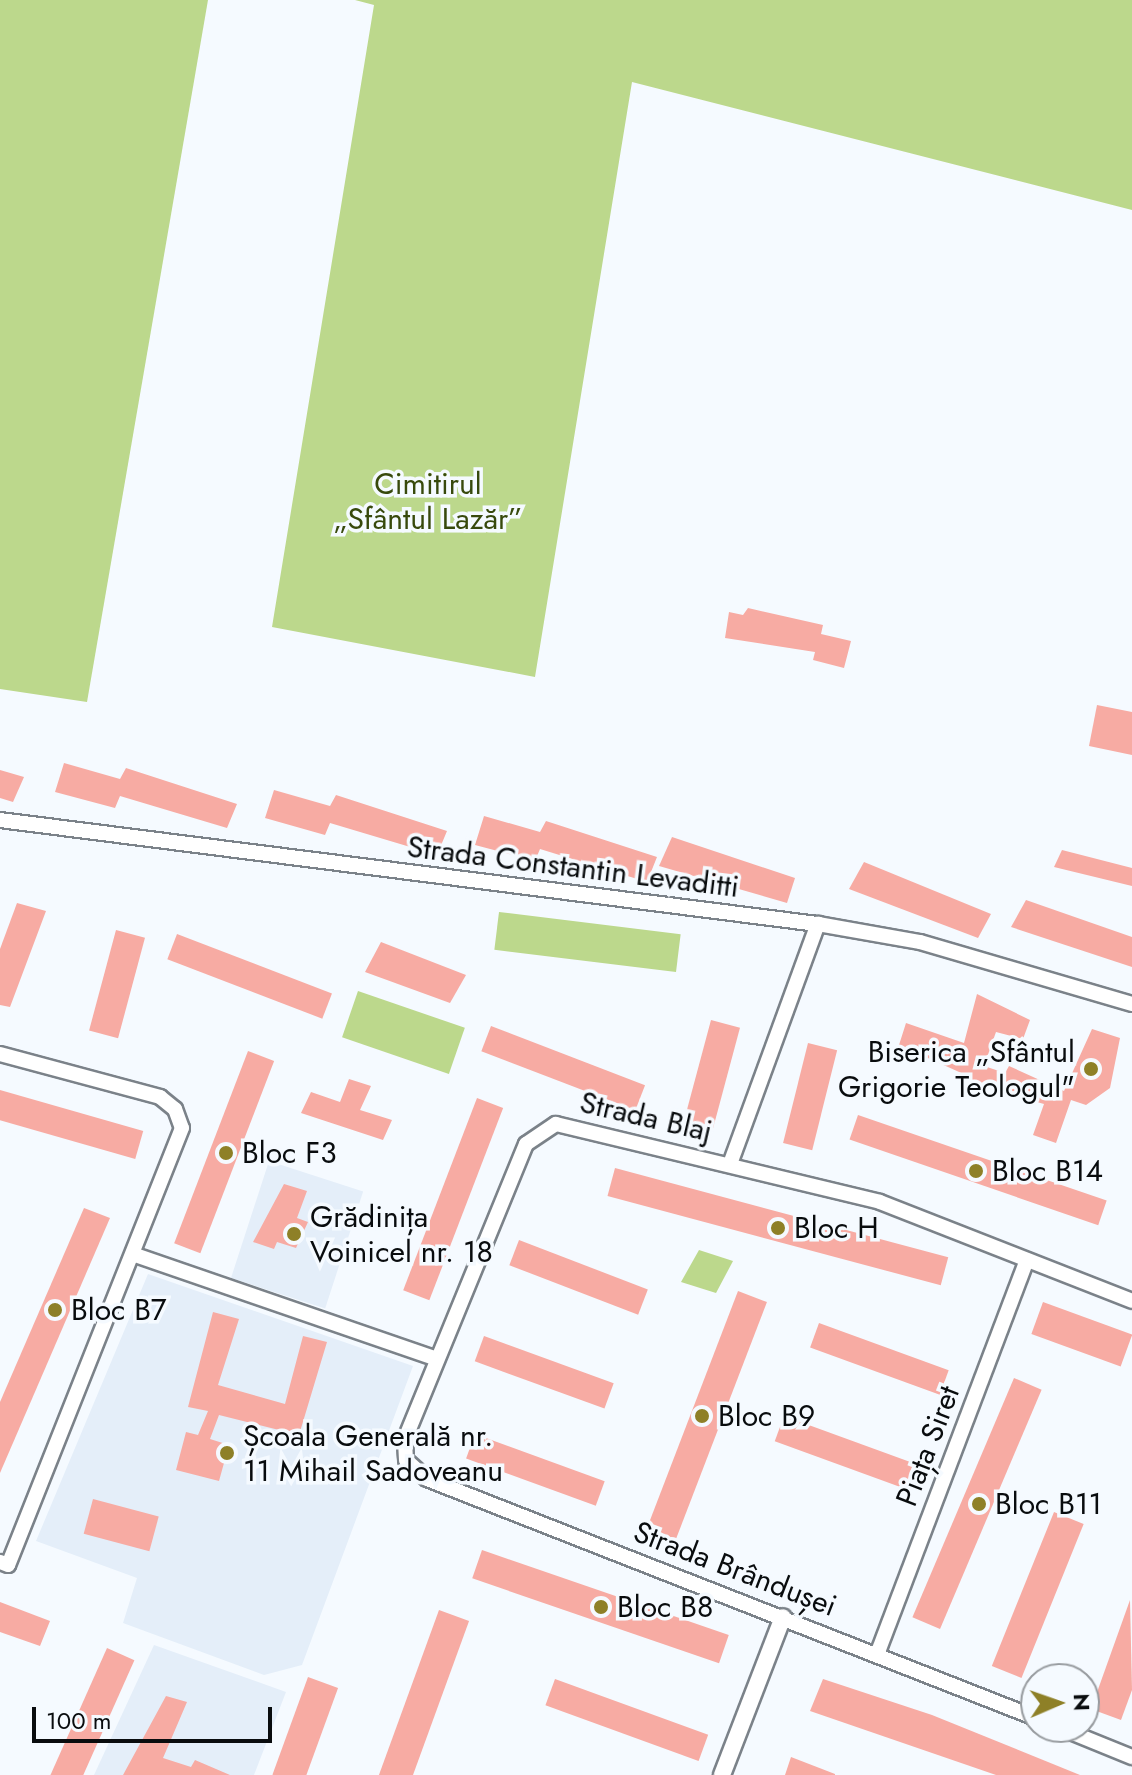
<!DOCTYPE html>
<html>
<head>
<meta charset="utf-8">
<style>
	body { margin:0 }
	#map { position:relative; width:1132px; height:1775px; overflow:hidden; background:#f5faff; font-family:Jost,sans-serif }
	div>[style] { position:absolute }
	[style*='--x'] { left:calc(var(--x)*1px); top:calc(var(--y)*1px); width:calc(var(--w)*1px); rotate:calc(var(--a)*1deg) }
	.built>* { inset:0; background:#e4eef9; transform-origin:0 0 }
	.green>* { inset:0; background:#bcd88c; transform-origin:0 0 }
	.building>* { inset:0; background:#f7aba3; transform-origin:0 0 }
	.roads { filter:drop-shadow(2px 0 #7b8289) drop-shadow(-2px 0 #7b8289) drop-shadow(0 2px #7b8289) drop-shadow(0 -2px #7b8289) }
	.minor>* { height:14px; margin:-7px; padding:0 7px; transform-origin:7px; border-radius:7px; background:#fff }
	.tertiary>* { height:16px; margin:-8px; padding:0 8px; transform-origin:8px; border-radius:8px; background:#fff }
	.dots>* { width:22px; height:22px; translate:-50% -50%; box-sizing:border-box; border:4px solid #f5faff; border-radius:50% }
	span { translate:-50% -50%; white-space:nowrap; text-align:center; line-height:1.15; -webkit-text-stroke:7px #f5faff; paint-order:stroke }
	.park-label { font-size:30px; color:#37490c }
	.street-label { font-size:30px; color:#090c0e }
	.poi-label { font-size:30px; color:#090c0e }
	.right { translate:-100% -50%; text-align:right }
	.left { translate:0 -50%; text-align:left }
	.north { position:absolute; left:1020px; top:1663px; width:80px; height:80px; box-sizing:border-box; background:#f5faff; border:2px solid #979b9f; border-radius:50%; rotate:88deg; font-size:22px; font-weight:700; line-height:32px; text-align:center; color:#090c0e }
	.north::after { content:''; display:block; margin:auto; width:28px; height:36px; background:#8e8027; clip-path:polygon(50% 0,100% 100%,50% 72%,0 100%) }
	.scale { position:absolute; left:32px; top:1707px; width:240px; height:36px; box-sizing:border-box; border:4px solid #090c0e; border-top:0; padding-left:10px; font-size:24px; line-height:28px; white-space:nowrap; color:#090c0e; -webkit-text-stroke:6px #f5faff; paint-order:stroke }
</style>
</head>
<body>
<div id="map">
	<div class="built">
		<i style="left:269px;top:1161px;width:99px;height:123px;rotate:18deg"></i>
		<i style="clip-path:polygon(148px 1274px,413px 1366px,302px 1665px,264px 1675px,123px 1623px,137px 1578px,36px 1541px)"></i>
		<i style="clip-path:polygon(154px 1645px,286px 1692px,254px 1775px,94px 1775px)"></i>
	</div>
	<div class="green">
		<i style="clip-path:polygon(0 0,208px 0,87px 702px,0 689px)"></i>
		<i style="clip-path:polygon(355px 0,1132px 0,1132px 210px,632px 82px,535px 677px,272px 627px,374px 5px)"></i>
		<i style="left:499px;top:912px;width:183px;height:38px;rotate:7deg"></i>
		<i style="left:358px;top:991px;width:113px;height:49px;rotate:19deg"></i>
		<i style="clip-path:polygon(699px 1250px,733px 1261px,716px 1293px,681px 1282px)"></i>
	</div>
	<div class="building">
		<i style="clip-path:polygon(748px 608px,823px 625px,821px 634px,851px 641px,844px 668px,813px 660px,815px 652px,725px 638px,729px 612px,743px 615px)"></i>
		<i style="clip-path:polygon(1097px 705px,1132px 712px,1132px 755px,1089px 746px)"></i>
		<i style="clip-path:polygon(64px 763px,120px 779px,126px 768px,237px 804px,227px 828px,120px 796px,115px 808px,55px 792px)"></i>
		<i style="clip-path:polygon(0 770px,24px 777px,13px 802px,0 798px)"></i>
		<i style="clip-path:polygon(274px 790px,330px 806px,336px 795px,447px 831px,437px 855px,330px 823px,325px 835px,265px 818px)"></i>
		<i style="clip-path:polygon(484px 816px,540px 832px,546px 821px,657px 857px,647px 882px,540px 849px,535px 861px,475px 845px)"></i>
		<i style="clip-path:polygon(672px 837px,795px 878px,787px 903px,659px 866px)"></i>
		<i style="clip-path:polygon(1062px 850px,1132px 868px,1132px 886px,1054px 867px)"></i>
		<i style="clip-path:polygon(864px 862px,991px 914px,978px 938px,849px 889px)"></i>
		<i style="clip-path:polygon(1026px 900px,1132px 937px,1132px 967px,1011px 927px)"></i>
		<i style="clip-path:polygon(17px 903px,46px 911px,10px 1007px,0 1005px,0 949px)"></i>
		<i style="left:116px;top:930px;width:30px;height:104px;rotate:15deg"></i>
		<i style="left:177px;top:934px;width:166px;height:27px;rotate:21deg"></i>
		<i style="clip-path:polygon(381px 942px,466px 975px,450px 1003px,365px 972px)"></i>
		<i style="clip-path:polygon(977px 994px,1030px 1020px,1023px 1039px,996px 1032px,984px 1066px,1005px 1073px,1009px 1066px,1064px 1091px,1092px 1029px,1120px 1038px,1110px 1088px,1086px 1105px,1071px 1100px,1056px 1143px,1033px 1135px,1044px 1104px,965px 1082px,968px 1076px,899px 1045px,906px 1023px,964px 1043px)"></i>
		<i style="left:711px;top:1020px;width:30px;height:104px;rotate:15deg"></i>
		<i style="left:491px;top:1026px;width:165px;height:27px;rotate:21deg"></i>
		<i style="left:808px;top:1043px;width:30px;height:103px;rotate:14deg"></i>
		<i style="left:248px;top:1051px;width:28px;height:206px;rotate:21deg"></i>
		<i style="clip-path:polygon(349px 1079px,371px 1086px,360px 1110px,392px 1120px,383px 1140px,301px 1113px,311px 1092px,340px 1102px)"></i>
		<i style="left:0;top:1090px;width:149px;height:29px;rotate:16deg"></i>
		<i style="left:477px;top:1098px;width:28px;height:206px;rotate:21deg"></i>
		<i style="left:858px;top:1115px;width:263px;height:26px;rotate:19deg"></i>
		<i style="left:615px;top:1168px;width:345px;height:29px;rotate:15deg"></i>
		<i style="clip-path:polygon(284px 1184px,307px 1191px,297px 1218px,308px 1222px,296px 1248px,277px 1242px,274px 1249px,253px 1242px)"></i>
		<i style="clip-path:polygon(84px 1208px,110px 1218px,0 1473px,0 1402px)"></i>
		<i style="left:519px;top:1240px;width:138px;height:27px;rotate:21deg"></i>
		<i style="left:738px;top:1291px;width:31px;height:260px;rotate:21deg"></i>
		<i style="left:1043px;top:1302px;width:95px;height:34px;rotate:20deg"></i>
		<i style="clip-path:polygon(213px 1312px,239px 1319px,218px 1385px,285px 1404px,303px 1336px,327px 1342px,299px 1435px,219px 1415px,210px 1439px,229px 1445px,219px 1481px,176px 1470px,186px 1432px,198px 1435px,208px 1411px,188px 1407px)"></i>
		<i style="left:819px;top:1323px;width:138px;height:26px;rotate:20deg"></i>
		<i style="left:484px;top:1336px;width:138px;height:27px;rotate:20deg"></i>
		<i style="left:1014px;top:1378px;width:30px;height:260px;rotate:23deg"></i>
		<i style="left:784px;top:1416px;width:138px;height:27px;rotate:20deg"></i>
		<i style="left:475px;top:1434px;width:138px;height:26px;rotate:20deg"></i>
		<i style="left:93px;top:1499px;width:68px;height:36px;rotate:15deg"></i>
		<i style="left:1054px;top:1512px;width:32px;height:166px;rotate:22deg"></i>
		<i style="left:482px;top:1550px;width:261px;height:30px;rotate:19deg"></i>
		<i style="clip-path:polygon(1130px 1600px,1132px 1690px,1121px 1720px,1091px 1709px)"></i>
		<i style="clip-path:polygon(0 1602px,50px 1621px,40px 1646px,0 1632px)"></i>
		<i style="left:439px;top:1610px;width:32px;height:176px;rotate:20deg"></i>
		<i style="left:107px;top:1648px;width:30px;height:140px;rotate:24deg"></i>
		<i style="left:308px;top:1677px;width:32px;height:104px;rotate:20deg"></i>
		<i style="left:555px;top:1679px;width:163px;height:28px;rotate:20deg"></i>
		<i style="clip-path:polygon(823px 1679px,932px 1715px,1080px 1775px,996px 1775px,810px 1711px)"></i>
		<i style="clip-path:polygon(166px 1696px,187px 1702px,163px 1758px,191px 1767px,195px 1760px,230px 1775px,123px 1775px)"></i>
		<i style="clip-path:polygon(791px 1757px,835px 1774px,835px 1775px,785px 1775px)"></i>
	</div>
	<div class="roads">
		<div class="minor">
			<i style="--x:0;--y:820;--w:825;--a:7.25"></i>
			<i style="--x:818;--y:924;--w:104;--a:10"></i>
			<i style="--x:920;--y:942;--w:221;--a:16.3"></i>
			<i style="--x:0;--y:1054;--w:166;--a:15"></i>
			<i style="--x:160;--y:1097;--w:19;--a:39"></i>
			<i style="--x:175;--y:1109;--w:20;--a:70"></i>
			<i style="--x:182;--y:1128;--w:470;--a:111.7"></i>
			<i style="--x:8;--y:1565;--w:9;--a:-159"></i>
			<i style="--x:730;--y:1164;--w:256;--a:-69.9"></i>
			<i style="--x:135;--y:1255;--w:316;--a:19"></i>
			<i style="--x:878;--y:1652;--w:419;--a:-69.2"></i>
			<i style="--x:1036;--y:1718;--w:654;--a:-158.57"></i>
			<i style="--x:427;--y:1479;--w:28;--a:-138"></i>
			<i style="--x:406;--y:1460;--w:21;--a:-93"></i>
			<i style="--x:405;--y:1439;--w:319;--a:-67.7"></i>
			<i style="--x:526;--y:1144;--w:36;--a:-34"></i>
			<i style="--x:556;--y:1124;--w:333;--a:13.5"></i>
			<i style="--x:880;--y:1202;--w:271;--a:21.4"></i>
			<i style="--x:1058;--y:1727;--w:80;--a:22.1"></i>
		</div>
		<div class="tertiary">
			<i style="--x:722;--y:1775;--w:169;--a:-68.9"></i>
		</div>
	</div>
	<div class="dots">
		<i style="left:1091px;top:1069px;background:#8e8027"></i>
		<i style="left:226px;top:1153px;background:#8e8027"></i>
		<i style="left:976px;top:1171px;background:#8e8027"></i>
		<i style="left:778px;top:1228px;background:#8e8027"></i>
		<i style="left:294px;top:1234px;background:#8e8027"></i>
		<i style="left:55px;top:1310px;background:#8e8027"></i>
		<i style="left:702px;top:1416px;background:#8e8027"></i>
		<i style="left:227px;top:1453px;background:#8e8027"></i>
		<i style="left:979px;top:1504px;background:#8e8027"></i>
		<i style="left:601px;top:1607px;background:#8e8027"></i>
	</div>
	<div class="park-label">
		<span style="left:428px;top:501px">Cimitirul<br>„Sfântul Lazăr”</span>
	</div>
	<div class="street-label">
		<span style="left:573px;top:867px;rotate:7deg">Strada Constantin Levaditti</span>
		<span style="left:646px;top:1117px;rotate:13deg">Strada Blaj</span>
		<span style="left:928px;top:1446px;rotate:-69deg">Piața Siret</span>
		<span style="left:735px;top:1569px;rotate:21deg">Strada Brândușei</span>
	</div>
	<div class="poi-label">
		<span class="right" style="left:1075px;top:1069px">Biserica „Sfântul<br>Grigorie Teologul"</span>
		<span class="left" style="left:242px;top:1153px">Bloc F3</span>
		<span class="left" style="left:992px;top:1171px">Bloc B14</span>
		<span class="left" style="left:310px;top:1234px">Grădinița<br>Voinicel nr. 18</span>
		<span class="left" style="left:794px;top:1228px">Bloc H</span>
		<span class="left" style="left:71px;top:1310px">Bloc B7</span>
		<span class="left" style="left:718px;top:1416px">Bloc B9</span>
		<span class="left" style="left:243px;top:1453px">Școala Generală nr.<br>11 Mihail Sadoveanu</span>
		<span class="left" style="left:995px;top:1504px">Bloc B11</span>
		<span class="left" style="left:617px;top:1607px">Bloc B8</span>
	</div>
	<div class="north">N</div>
	<div class="scale">100 m</div>
</div>
</body>
</html>
